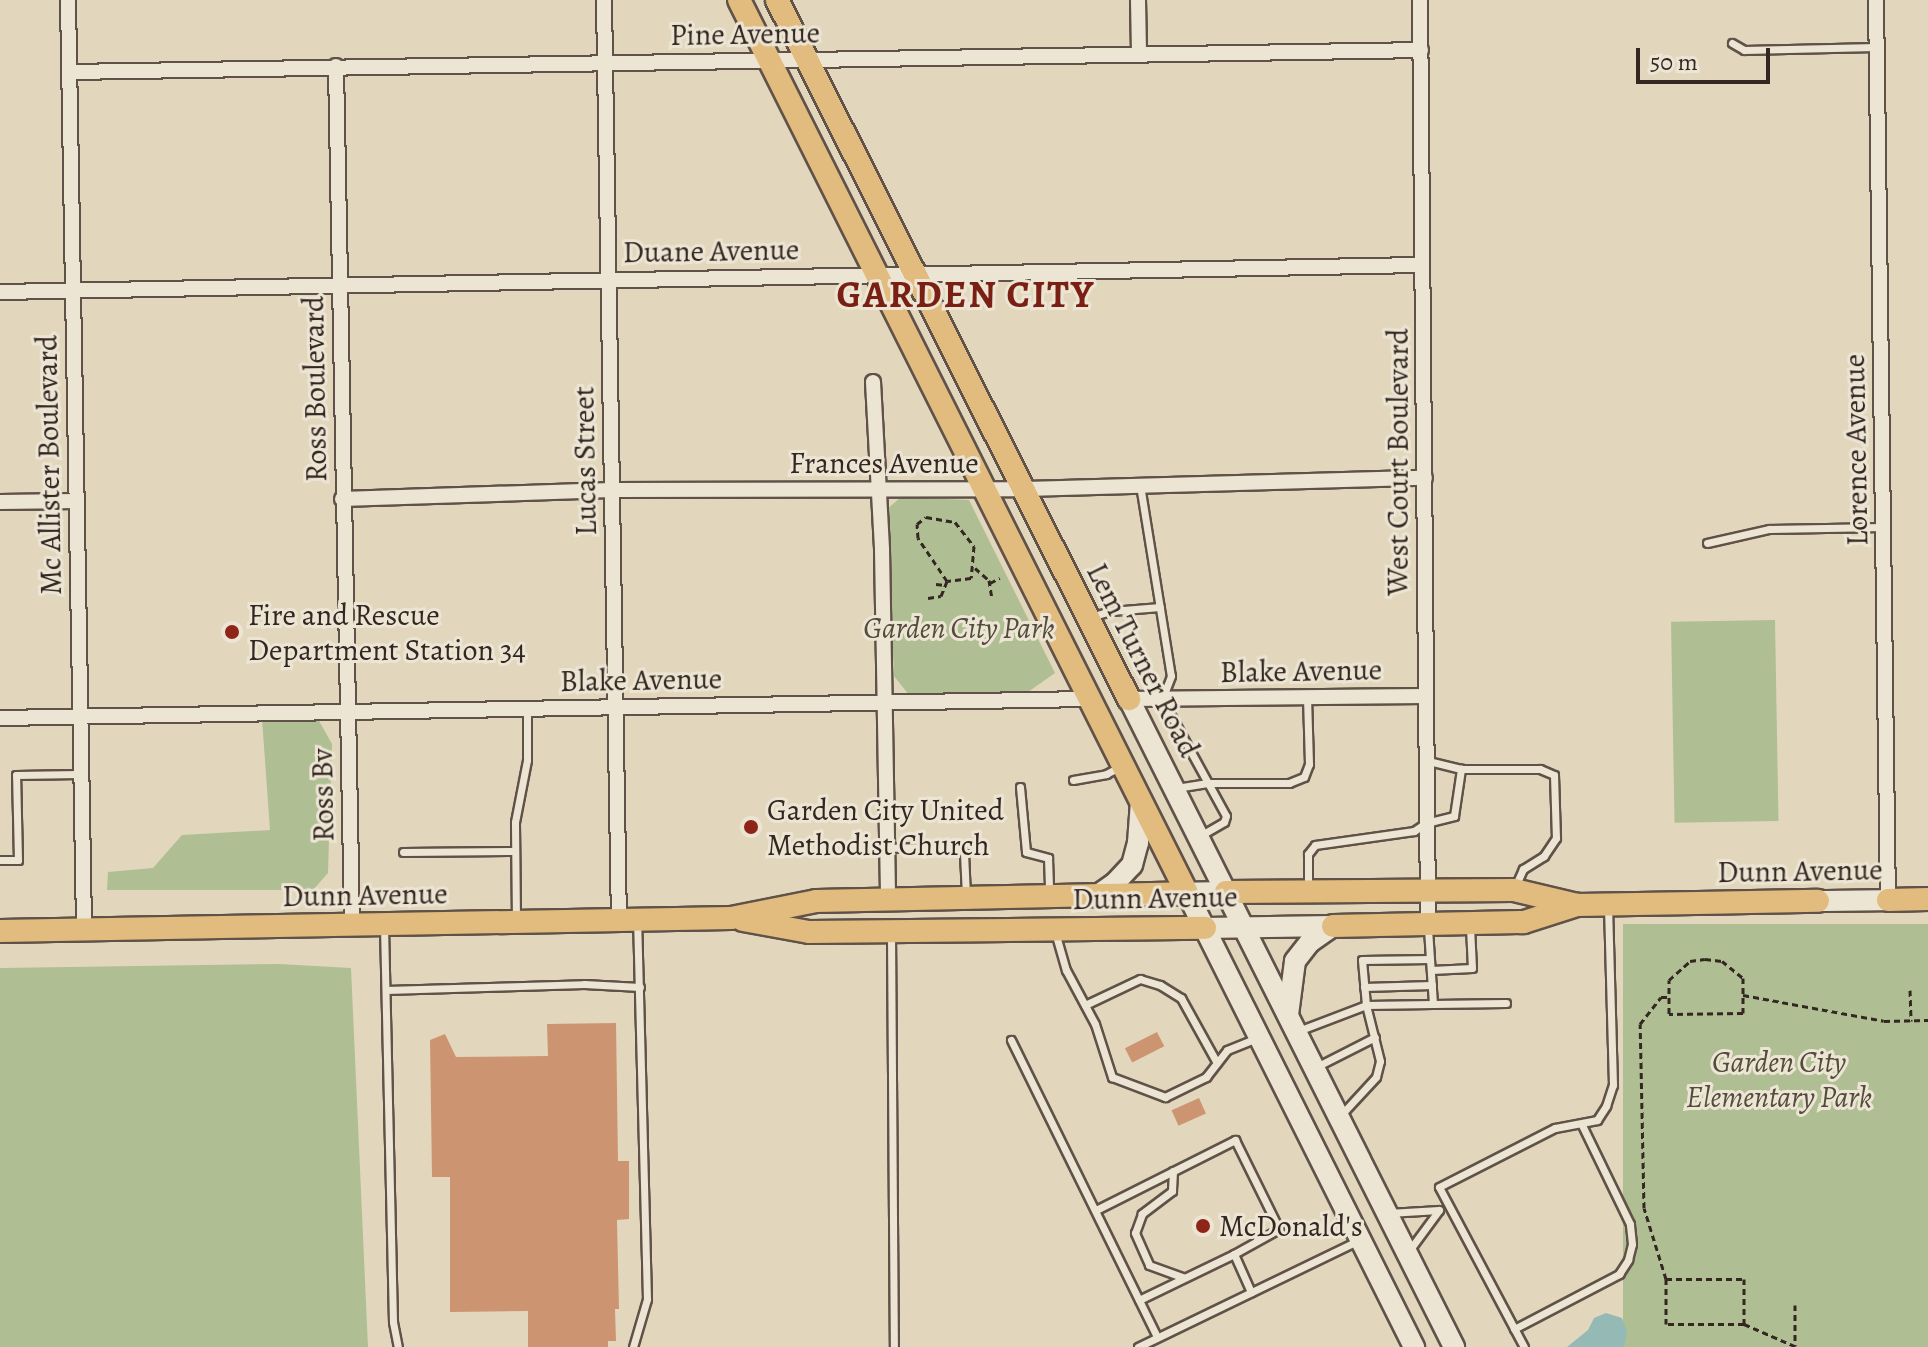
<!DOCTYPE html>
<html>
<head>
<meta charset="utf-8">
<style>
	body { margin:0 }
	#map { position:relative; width:1928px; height:1347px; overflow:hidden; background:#e2d7bd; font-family:Alegreya,serif }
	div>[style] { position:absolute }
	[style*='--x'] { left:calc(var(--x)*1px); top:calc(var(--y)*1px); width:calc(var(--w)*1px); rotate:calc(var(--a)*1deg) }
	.green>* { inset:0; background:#b0bf93; transform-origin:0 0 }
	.water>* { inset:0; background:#95b9b4 }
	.building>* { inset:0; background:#cd9471; transform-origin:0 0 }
	.path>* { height:3px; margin-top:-1.5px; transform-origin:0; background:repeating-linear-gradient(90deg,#342621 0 6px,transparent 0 10px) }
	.roads { filter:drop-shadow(2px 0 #605248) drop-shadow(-2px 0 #605248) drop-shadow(0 2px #605248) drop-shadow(0 -2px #605248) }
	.service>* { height:7px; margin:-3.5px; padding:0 3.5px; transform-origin:3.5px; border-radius:3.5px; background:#ece5d4 }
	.minor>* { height:14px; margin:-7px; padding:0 7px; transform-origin:7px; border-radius:7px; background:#ece5d4 }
	.secondary>* { height:20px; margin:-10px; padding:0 10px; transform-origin:10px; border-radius:10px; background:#ece5d4 }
	.primary>* { height:22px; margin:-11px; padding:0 11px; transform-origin:11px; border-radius:11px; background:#e1bc7e }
	.dots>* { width:22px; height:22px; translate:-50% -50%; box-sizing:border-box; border:4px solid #ece5d4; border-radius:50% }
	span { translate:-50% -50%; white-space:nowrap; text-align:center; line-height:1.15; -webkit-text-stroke:6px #ece5d4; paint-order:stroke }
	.street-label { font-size:30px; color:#342621 }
	.poi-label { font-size:30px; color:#342621 }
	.left { translate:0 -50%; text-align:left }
	.park-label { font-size:30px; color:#534c3e; font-style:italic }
	.district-label { font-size:38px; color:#7a1f14; font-weight:700; letter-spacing:2px }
	.scale { position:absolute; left:1636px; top:48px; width:134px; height:36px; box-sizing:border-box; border:4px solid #342621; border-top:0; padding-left:10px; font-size:24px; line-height:28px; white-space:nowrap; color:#342621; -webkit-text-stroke:6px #ece5d4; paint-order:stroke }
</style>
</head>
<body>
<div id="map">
	<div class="green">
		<i style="clip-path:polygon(901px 497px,969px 500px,1055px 673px,1028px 692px,909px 695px,894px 676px,886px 510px)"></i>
		<i style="left:1775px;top:620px;width:201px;height:104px;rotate:89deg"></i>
		<i style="clip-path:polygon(262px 719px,318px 719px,332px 744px,328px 873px,313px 890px,107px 890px,108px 872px,153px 868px,182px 835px,270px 830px)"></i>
		<i style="left:1928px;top:924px;width:423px;height:305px;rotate:90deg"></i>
		<i style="clip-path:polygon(279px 964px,351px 968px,368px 1347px,0 1347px,0 968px)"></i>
	</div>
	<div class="water">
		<i style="clip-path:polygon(1606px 1313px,1622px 1318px,1627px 1332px,1624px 1347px,1567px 1347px,1588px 1330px,1594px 1318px)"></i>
	</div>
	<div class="building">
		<i style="clip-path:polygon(616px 1023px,618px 1161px,629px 1161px,629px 1219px,617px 1220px,619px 1309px,615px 1309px,616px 1341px,608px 1341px,608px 1347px,528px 1347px,528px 1311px,450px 1312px,450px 1177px,432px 1177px,430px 1040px,445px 1034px,456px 1057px,548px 1056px,547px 1024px)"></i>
		<i style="left:1157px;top:1032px;width:16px;height:36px;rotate:63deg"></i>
		<i style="left:1199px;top:1098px;width:17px;height:30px;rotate:66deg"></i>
	</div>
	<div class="path">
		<i style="--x:975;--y:568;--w:18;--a:41"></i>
		<i style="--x:989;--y:580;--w:19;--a:81"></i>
		<i style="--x:990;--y:583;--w:11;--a:-27"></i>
		<i style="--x:936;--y:584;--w:9;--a:6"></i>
		<i style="--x:928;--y:598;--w:13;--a:-9"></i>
		<i style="--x:941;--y:596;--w:16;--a:-68"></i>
		<i style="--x:947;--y:581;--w:52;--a:-124"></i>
		<i style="--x:918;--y:538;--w:14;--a:-94"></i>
		<i style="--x:917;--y:524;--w:11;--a:-38"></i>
		<i style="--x:926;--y:517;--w:29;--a:10"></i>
		<i style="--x:955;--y:522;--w:31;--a:52"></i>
		<i style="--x:974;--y:546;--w:32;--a:95"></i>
		<i style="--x:971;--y:578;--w:24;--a:173"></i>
		<i style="--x:1705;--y:959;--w:17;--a:7"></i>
		<i style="--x:1722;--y:961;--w:27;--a:39"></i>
		<i style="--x:1743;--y:978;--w:35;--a:90"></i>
		<i style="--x:1743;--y:1013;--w:74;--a:179.2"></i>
		<i style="--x:1669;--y:1014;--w:34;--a:-90"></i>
		<i style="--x:1669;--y:980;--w:28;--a:-42"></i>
		<i style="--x:1690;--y:961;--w:15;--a:-8"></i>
		<i style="--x:1910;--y:990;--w:31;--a:88"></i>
		<i style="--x:1743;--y:995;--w:143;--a:10.4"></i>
		<i style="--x:1884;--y:1021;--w:44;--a:-1.3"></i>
		<i style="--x:1666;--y:1279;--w:78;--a:0"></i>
		<i style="--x:1744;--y:1279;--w:45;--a:90"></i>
		<i style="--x:1744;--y:1324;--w:78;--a:180"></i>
		<i style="--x:1666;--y:1324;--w:45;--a:-90"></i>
		<i style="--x:1666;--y:1279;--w:74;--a:-107.2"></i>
		<i style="--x:1644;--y:1208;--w:184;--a:-91.2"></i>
		<i style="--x:1640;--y:1024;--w:34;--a:-52"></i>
		<i style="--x:1661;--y:997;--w:8;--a:0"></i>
		<i style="--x:1795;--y:1305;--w:41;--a:90"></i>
		<i style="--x:1744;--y:1324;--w:58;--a:23.5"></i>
	</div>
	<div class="roads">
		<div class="service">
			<i style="--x:1732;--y:43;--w:14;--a:30"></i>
			<i style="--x:1744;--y:50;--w:132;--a:-1.3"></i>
			<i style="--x:1140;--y:485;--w:193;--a:80.8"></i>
			<i style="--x:1171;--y:676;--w:25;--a:111"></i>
			<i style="--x:1162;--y:699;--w:133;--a:61.3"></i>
			<i style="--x:1226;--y:816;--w:6;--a:108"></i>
			<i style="--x:1224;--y:822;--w:28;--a:150"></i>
			<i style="--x:1707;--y:543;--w:64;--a:-12.7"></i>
			<i style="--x:1769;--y:529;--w:114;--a:-1"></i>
			<i style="--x:1090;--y:617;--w:22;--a:-16"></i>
			<i style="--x:1111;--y:611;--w:49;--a:-4.7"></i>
			<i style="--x:1461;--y:769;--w:79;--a:0"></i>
			<i style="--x:1540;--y:769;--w:15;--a:23"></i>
			<i style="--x:1554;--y:775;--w:63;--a:88.2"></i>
			<i style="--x:1556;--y:838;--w:22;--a:124"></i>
			<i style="--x:1544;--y:856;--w:25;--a:148"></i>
			<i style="--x:1523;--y:869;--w:17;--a:114"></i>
			<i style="--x:1073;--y:780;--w:34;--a:-10"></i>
			<i style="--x:1106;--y:774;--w:16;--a:-27"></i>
			<i style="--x:1020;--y:787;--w:65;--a:84.7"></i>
			<i style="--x:1026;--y:852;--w:23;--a:15"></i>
			<i style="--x:1048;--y:858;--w:34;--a:88"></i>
			<i style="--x:1176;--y:788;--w:32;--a:-9"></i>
			<i style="--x:1208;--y:783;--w:81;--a:0"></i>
			<i style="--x:1289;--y:783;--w:16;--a:-22"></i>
			<i style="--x:1304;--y:777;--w:14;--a:-69"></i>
			<i style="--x:1309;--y:764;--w:67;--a:-91.7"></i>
			<i style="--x:887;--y:848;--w:69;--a:-1.7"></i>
			<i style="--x:956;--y:846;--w:11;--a:41"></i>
			<i style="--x:964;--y:853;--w:42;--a:87.3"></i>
			<i style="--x:403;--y:852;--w:112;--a:-0.5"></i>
			<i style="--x:0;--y:860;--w:18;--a:0"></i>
			<i style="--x:18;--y:860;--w:85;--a:-91.3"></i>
			<i style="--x:16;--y:775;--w:63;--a:-0.9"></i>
			<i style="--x:1308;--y:889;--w:35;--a:-90"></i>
			<i style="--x:1308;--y:854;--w:11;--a:-52"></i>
			<i style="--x:1315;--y:845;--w:100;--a:-8"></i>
			<i style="--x:1414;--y:831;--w:14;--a:-34"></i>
			<i style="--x:1426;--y:823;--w:29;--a:-14"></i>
			<i style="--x:1454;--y:816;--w:48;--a:-81.5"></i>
			<i style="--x:1461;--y:769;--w:34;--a:-166"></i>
			<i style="--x:516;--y:920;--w:98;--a:-90.6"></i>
			<i style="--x:515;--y:822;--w:63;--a:-79"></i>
			<i style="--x:527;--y:760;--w:51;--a:-90"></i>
			<i style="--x:384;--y:926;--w:396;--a:88.7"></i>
			<i style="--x:393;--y:1322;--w:25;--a:79"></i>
			<i style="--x:1055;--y:932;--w:40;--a:74"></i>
			<i style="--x:1066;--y:970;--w:61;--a:61.8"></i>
			<i style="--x:1095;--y:1024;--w:56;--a:72.2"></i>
			<i style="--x:1112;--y:1077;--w:57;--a:20.7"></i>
			<i style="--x:1165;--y:1097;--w:46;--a:-26"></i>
			<i style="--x:1206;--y:1077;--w:34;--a:-52"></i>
			<i style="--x:1227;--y:1050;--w:35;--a:-22"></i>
			<i style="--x:891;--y:933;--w:414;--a:89.6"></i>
			<i style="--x:1431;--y:970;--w:41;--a:-2.8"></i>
			<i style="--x:1472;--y:968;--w:41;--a:-92.8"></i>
			<i style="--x:1364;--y:987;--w:68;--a:-1.7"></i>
			<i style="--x:386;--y:990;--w:198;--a:-1.7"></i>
			<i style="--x:584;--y:984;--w:56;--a:3.1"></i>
			<i style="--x:1433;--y:1004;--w:73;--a:-0.8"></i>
			<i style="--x:1085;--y:1005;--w:61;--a:-25.3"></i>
			<i style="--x:1140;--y:979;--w:21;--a:17"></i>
			<i style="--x:1160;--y:985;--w:25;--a:32"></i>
			<i style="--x:1181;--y:998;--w:74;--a:61"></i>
			<i style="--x:1298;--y:1031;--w:73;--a:-20.9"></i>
			<i style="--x:1366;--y:1005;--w:67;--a:-0.9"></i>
			<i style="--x:1433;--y:1004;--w:76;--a:-93.8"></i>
			<i style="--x:1011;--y:1040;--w:331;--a:63.8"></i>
			<i style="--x:1316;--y:1067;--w:66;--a:-27"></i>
			<i style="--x:1340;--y:1116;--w:53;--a:-47.3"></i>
			<i style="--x:1376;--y:1077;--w:16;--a:-76"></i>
			<i style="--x:1380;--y:1061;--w:58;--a:-104"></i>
			<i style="--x:1366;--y:1005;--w:45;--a:-95.1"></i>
			<i style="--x:1362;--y:960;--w:68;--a:-0.8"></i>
			<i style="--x:1173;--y:1171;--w:20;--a:93"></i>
			<i style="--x:1172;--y:1191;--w:38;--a:143"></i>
			<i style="--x:1142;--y:1214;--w:20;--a:110"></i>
			<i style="--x:1135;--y:1233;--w:35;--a:66"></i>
			<i style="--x:1149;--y:1265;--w:37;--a:20"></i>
			<i style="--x:1096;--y:1210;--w:156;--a:-26.7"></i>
			<i style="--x:1235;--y:1140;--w:99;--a:63.7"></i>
			<i style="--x:1279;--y:1229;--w:51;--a:150.9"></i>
			<i style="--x:1234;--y:1254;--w:42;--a:65.9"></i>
			<i style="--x:1388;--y:1213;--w:51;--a:-3.4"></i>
			<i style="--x:1439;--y:1210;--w:52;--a:126.4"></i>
			<i style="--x:1139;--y:1300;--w:106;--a:-25.8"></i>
			<i style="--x:1514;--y:1329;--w:119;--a:-27.6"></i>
			<i style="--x:1619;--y:1274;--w:17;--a:-57"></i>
			<i style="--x:1628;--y:1260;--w:16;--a:-76"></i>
			<i style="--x:1632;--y:1244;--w:20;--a:-96"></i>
			<i style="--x:1630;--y:1224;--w:110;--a:-115.9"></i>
			<i style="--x:633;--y:1347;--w:50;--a:-73.7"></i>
			<i style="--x:647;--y:1299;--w:377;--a:-91.5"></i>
			<i style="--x:1138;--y:1347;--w:246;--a:-25.8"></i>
			<i style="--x:1524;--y:1347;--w:181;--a:-118"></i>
			<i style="--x:1439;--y:1187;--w:130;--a:-27"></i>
			<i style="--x:1555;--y:1128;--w:43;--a:-10.8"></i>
			<i style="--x:1597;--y:1120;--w:17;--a:-57"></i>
			<i style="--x:1606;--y:1106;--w:22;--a:-72"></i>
			<i style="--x:1613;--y:1085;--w:179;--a:-91.6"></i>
		</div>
		<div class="minor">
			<i style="--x:68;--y:0;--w:930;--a:89.01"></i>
			<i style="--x:604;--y:0;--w:920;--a:89.07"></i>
			<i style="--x:1138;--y:0;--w:53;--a:88.9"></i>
			<i style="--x:1420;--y:0;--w:923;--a:89.5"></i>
			<i style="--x:1876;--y:0;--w:900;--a:89.24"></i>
			<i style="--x:336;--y:66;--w:859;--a:88.93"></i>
			<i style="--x:69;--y:72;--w:1352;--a:-0.93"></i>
			<i style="--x:0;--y:292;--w:1422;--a:-1.09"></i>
			<i style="--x:873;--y:382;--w:168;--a:86.9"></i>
			<i style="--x:882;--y:550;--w:350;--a:89"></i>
			<i style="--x:342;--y:499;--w:269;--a:-1.9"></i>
			<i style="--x:611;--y:490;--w:413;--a:-0.1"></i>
			<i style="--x:1024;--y:489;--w:401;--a:-1.6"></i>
			<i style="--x:0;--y:502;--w:76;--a:-0.8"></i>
			<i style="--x:1129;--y:699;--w:297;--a:-0.6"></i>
			<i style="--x:0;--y:718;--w:1090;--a:-1"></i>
		</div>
		<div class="secondary">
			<i style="--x:1129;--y:699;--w:725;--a:63.36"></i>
			<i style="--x:1226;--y:892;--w:39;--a:179"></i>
			<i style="--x:1187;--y:893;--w:508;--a:63.43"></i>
			<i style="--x:1098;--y:895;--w:21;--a:-35"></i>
			<i style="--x:1115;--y:883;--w:25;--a:-47"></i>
			<i style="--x:1132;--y:865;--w:23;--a:-75"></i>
			<i style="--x:1138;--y:843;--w:42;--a:-85.9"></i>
			<i style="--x:1818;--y:901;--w:70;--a:-0.8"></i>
			<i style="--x:1205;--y:928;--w:128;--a:-0.9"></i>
			<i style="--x:1288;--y:1015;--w:54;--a:-82.6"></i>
			<i style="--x:1295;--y:961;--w:24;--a:-52"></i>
			<i style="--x:1310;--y:942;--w:28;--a:-35"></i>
		</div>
		<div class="primary">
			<i style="--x:777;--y:0;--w:783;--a:63.27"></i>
			<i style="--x:1226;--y:892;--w:288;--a:-0.4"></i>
			<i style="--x:1514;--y:890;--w:65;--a:13.4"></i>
			<i style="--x:1577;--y:905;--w:241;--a:-1"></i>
			<i style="--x:1888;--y:900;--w:40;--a:-1.4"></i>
			<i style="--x:743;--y:920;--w:67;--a:10.3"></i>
			<i style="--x:809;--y:932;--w:396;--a:-0.6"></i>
			<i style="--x:1333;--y:926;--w:191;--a:-1.2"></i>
			<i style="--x:1524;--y:922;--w:56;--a:-17.8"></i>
			<i style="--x:0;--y:931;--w:731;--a:-1.02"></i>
			<i style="--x:731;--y:918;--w:87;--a:-11.3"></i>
			<i style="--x:816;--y:901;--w:371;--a:-1.2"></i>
			<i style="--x:1187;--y:893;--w:999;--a:-116.64"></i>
		</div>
	</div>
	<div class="dots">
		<i style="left:232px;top:632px;background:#8f2418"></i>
		<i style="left:751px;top:827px;background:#8f2418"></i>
		<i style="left:1203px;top:1226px;background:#8f2418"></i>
	</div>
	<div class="street-label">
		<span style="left:745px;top:34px;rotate:-1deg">Pine Avenue</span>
		<span style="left:711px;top:251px;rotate:-1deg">Duane Avenue</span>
		<span style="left:315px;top:389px;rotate:-91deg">Ross Boulevard</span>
		<span style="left:1856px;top:450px;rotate:-91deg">Lorence Avenue</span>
		<span style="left:585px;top:461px;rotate:-91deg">Lucas Street</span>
		<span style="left:1398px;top:462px;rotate:-90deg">West Court Boulevard</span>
		<span style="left:884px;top:463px">Frances Avenue</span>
		<span style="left:49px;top:465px;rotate:-91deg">Mc Allister Boulevard</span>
		<span style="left:1143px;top:660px;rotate:63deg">Lem Turner Road</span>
		<span style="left:1301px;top:671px;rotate:-1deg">Blake Avenue</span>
		<span style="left:641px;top:680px;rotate:-1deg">Blake Avenue</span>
		<span style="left:323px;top:795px;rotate:-91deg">Ross Bv</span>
		<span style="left:1800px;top:871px;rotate:-1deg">Dunn Avenue</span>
		<span style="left:365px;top:895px;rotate:-1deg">Dunn Avenue</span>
		<span style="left:1155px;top:898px;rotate:-1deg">Dunn Avenue</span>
	</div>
	<div class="poi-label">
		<span class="left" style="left:248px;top:632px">Fire and Rescue<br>Department Station 34</span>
		<span class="left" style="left:767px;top:827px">Garden City United<br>Methodist Church</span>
		<span class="left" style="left:1219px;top:1226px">McDonald's</span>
	</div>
	<div class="park-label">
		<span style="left:959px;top:628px">Garden City Park</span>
		<span style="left:1779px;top:1079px">Garden City<br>Elementary Park</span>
	</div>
	<div class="district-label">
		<span style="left:966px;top:295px">GARDEN CITY</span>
	</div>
	<div class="scale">50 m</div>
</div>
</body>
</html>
